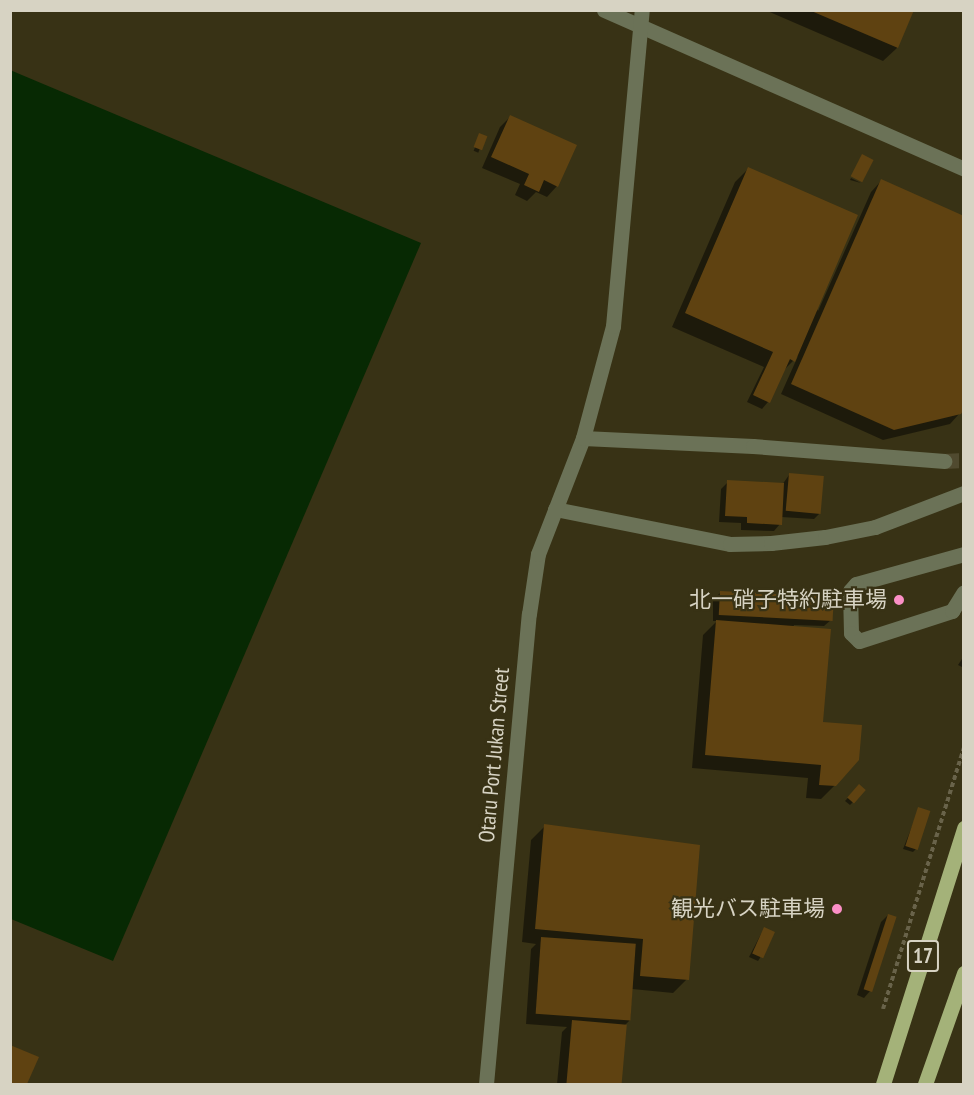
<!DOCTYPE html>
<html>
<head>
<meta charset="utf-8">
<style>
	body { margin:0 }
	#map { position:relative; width:974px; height:1095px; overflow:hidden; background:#383215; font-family:"PT Sans Narrow","Noto Sans JP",sans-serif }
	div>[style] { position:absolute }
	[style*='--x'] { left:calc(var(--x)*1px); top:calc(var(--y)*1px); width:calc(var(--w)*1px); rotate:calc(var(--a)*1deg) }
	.water>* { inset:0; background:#072903 }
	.shadow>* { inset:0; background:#0007; transform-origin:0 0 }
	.building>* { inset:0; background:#5f4211; transform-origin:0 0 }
	.minor-tunnel>* { height:15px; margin-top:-7.5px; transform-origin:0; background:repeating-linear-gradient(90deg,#504a2f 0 15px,transparent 0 23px) }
	.path>* { height:4px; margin-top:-2px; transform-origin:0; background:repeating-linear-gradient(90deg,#69634a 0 4.5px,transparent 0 7.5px) }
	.minor>* { height:15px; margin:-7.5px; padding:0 7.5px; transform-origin:7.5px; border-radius:7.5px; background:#6b7257 }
	.major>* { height:15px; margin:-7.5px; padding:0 7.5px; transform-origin:7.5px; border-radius:7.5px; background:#a4b279 }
	.dots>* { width:16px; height:16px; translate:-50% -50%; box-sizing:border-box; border:3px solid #383215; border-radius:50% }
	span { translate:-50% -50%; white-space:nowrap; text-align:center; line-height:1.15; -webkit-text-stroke:4.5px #383215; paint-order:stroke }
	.shield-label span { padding:2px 4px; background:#383215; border:2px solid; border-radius:4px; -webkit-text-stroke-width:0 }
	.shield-label { font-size:21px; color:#d7d3c3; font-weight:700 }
	.poi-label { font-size:22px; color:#d7d3c3 }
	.right { translate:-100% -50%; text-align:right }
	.street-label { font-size:22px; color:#d7d3c3 }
	.frame { position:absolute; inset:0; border:12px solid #d7d3c3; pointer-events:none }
</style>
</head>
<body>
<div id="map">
	<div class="water">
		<i style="clip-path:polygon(10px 70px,421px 243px,113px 961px,11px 919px)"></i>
	</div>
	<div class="shadow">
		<i style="clip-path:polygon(765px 10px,912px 10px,897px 48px,883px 61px)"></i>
		<i style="clip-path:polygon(510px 117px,557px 186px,547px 197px,536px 192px,527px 201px,515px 195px,520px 184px,482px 168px,500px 127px)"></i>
		<i style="left:480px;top:135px;width:5px;height:17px;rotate:22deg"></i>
		<i style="clip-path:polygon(749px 168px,818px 311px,871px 192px,881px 181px,960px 413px,950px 424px,883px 440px,781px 394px,798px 356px,782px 372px,768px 402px,762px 409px,747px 402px,764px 367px,672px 327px,735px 182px)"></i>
		<i style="clip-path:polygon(851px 178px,861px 183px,850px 180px)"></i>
		<i style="clip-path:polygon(789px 475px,820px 513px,814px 519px,781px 517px,780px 524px,774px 531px,741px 530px,741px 523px,719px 522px,721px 489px,728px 482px,782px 485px)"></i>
		<i style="clip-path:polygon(720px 593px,831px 620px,824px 626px,794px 625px,793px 628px,821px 723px,835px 785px,821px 799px,806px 798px,808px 778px,692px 768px,703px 635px,717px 621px,713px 621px,713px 600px)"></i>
		<i style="clip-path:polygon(964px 656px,964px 668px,958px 665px)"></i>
		<i style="clip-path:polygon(859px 786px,853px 802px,850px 805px,845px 801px)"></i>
		<i style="clip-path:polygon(919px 809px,916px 849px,913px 852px,903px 849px)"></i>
		<i style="clip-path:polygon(545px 826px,687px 979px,673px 993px,632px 989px,630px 1020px,623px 1027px,620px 1084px,557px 1084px,562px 1032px,567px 1027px,526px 1024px,531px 949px,536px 944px,522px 942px,531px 840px)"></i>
		<i style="clip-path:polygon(888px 915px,870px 991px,864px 998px,857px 995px,881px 922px)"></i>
		<i style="clip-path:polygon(762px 932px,760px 958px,758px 961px,749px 957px)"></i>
	</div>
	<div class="building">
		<i style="clip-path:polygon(809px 10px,914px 10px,898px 48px)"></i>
		<i style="clip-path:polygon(510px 115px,577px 145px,558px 187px,544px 180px,539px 192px,524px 185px,529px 174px,491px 157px)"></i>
		<i style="left:479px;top:133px;width:9px;height:15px;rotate:21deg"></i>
		<i style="left:862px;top:154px;width:13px;height:25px;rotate:27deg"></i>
		<i style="clip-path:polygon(748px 167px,858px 215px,795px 362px,790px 359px,770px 403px,753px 395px,773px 352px,685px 313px)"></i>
		<i style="clip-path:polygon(881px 179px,964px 216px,964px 409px,961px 414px,894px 430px,791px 384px)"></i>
		<i style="left:789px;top:473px;width:35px;height:38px;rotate:5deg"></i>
		<i style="clip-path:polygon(727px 480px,784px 483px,782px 525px,747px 523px,747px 517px,725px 516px)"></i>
		<i style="left:720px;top:591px;width:114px;height:24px;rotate:3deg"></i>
		<i style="clip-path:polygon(716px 620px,831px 629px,823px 722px,862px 725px,859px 760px,836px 786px,819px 785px,821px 765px,705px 755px)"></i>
		<i style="left:859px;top:784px;width:9px;height:18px;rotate:41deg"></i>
		<i style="left:918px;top:807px;width:13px;height:41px;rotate:18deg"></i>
		<i style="clip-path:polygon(544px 824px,700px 845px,689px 980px,640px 976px,643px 939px,535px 929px)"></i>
		<i style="left:888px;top:914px;width:9px;height:79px;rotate:18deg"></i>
		<i style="left:764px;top:927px;width:12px;height:29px;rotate:24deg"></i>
		<i style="left:541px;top:937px;width:95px;height:77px;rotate:4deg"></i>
		<i style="left:572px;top:1020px;width:55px;height:64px;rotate:5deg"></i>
		<i style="clip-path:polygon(10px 1045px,39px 1057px,27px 1084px,10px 1084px)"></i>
	</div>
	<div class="minor-tunnel">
		<i style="--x:944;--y:461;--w:20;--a:-3"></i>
	</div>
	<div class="path">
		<i style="--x:883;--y:1009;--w:274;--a:-72.8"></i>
	</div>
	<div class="minor">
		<i style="--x:604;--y:10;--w:394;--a:23.8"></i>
		<i style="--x:583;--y:438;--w:170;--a:2.7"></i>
		<i style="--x:753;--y:446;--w:192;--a:4.5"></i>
		<i style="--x:555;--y:509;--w:178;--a:11.3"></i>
		<i style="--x:730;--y:544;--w:41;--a:-1.4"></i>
		<i style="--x:771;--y:543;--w:54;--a:-6.3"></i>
		<i style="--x:825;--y:537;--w:51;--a:-11.3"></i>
		<i style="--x:875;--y:527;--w:95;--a:-20.9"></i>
		<i style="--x:964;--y:554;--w:112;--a:164.5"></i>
		<i style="--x:856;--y:584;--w:9;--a:131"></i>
		<i style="--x:850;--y:591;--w:42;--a:88.6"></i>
		<i style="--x:851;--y:633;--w:11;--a:45"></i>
		<i style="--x:859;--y:641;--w:98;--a:-17.9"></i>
		<i style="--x:952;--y:611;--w:22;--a:-58"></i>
		<i style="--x:486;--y:1084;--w:472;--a:-84.8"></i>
		<i style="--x:529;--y:614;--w:61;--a:-81.5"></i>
		<i style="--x:538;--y:554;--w:124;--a:-68.8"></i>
		<i style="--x:583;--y:438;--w:116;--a:-75"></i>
		<i style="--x:613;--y:326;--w:317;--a:-84.8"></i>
	</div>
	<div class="major">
		<i style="--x:883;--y:1084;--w:269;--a:-72.4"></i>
		<i style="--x:925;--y:1084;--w:118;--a:-70.6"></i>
	</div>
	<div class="dots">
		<i style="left:899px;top:600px;background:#fb8fc6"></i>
		<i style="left:837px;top:909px;background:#fb8fc6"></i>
	</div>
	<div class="shield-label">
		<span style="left:923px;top:956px">17</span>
	</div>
	<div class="poi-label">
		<span class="right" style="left:887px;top:600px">北一硝子特約駐車場</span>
		<span class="right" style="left:825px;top:909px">観光バス駐車場</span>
	</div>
	<div class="street-label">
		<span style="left:494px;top:755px;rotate:-85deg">Otaru Port Jukan Street</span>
	</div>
	<div class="frame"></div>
</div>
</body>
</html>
